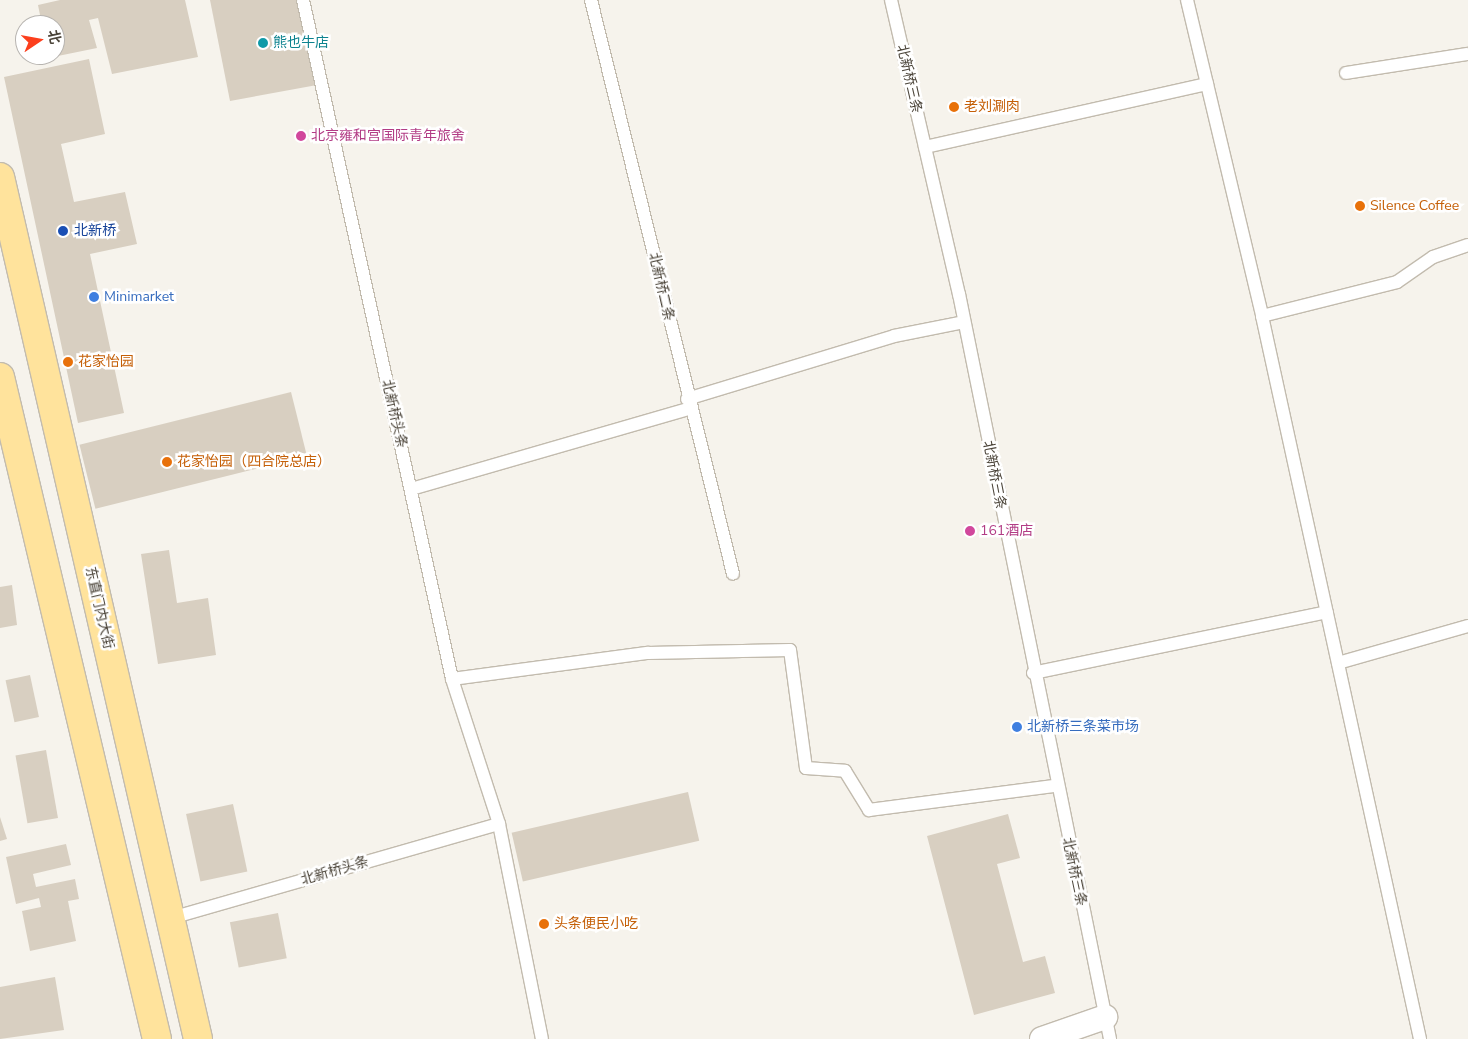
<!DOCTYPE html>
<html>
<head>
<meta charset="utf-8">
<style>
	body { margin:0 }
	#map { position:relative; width:1468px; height:1039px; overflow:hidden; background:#f6f3ec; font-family:"Nunito Sans","Noto Sans SC",sans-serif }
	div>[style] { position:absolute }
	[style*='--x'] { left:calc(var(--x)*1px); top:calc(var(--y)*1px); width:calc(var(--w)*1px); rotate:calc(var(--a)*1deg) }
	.building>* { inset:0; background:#d8cfc1; transform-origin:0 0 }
	.roads { filter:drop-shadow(1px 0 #c2bbae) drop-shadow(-1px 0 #c2bbae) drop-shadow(0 1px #c2bbae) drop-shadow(0 -1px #c2bbae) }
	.service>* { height:12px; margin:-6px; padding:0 6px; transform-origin:6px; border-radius:6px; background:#fff }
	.minor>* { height:24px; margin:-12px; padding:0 12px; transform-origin:12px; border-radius:12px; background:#fff }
	.primary>* { height:28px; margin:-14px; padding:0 14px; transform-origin:14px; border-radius:14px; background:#ffe39c }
	.dots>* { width:14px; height:14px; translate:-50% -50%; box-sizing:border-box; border:2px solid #fff; border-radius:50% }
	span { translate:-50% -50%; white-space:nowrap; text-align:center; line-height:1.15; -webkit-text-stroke:5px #fff; paint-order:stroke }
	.culture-label { font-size:14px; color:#0d838f }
	.left { translate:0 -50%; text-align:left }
	.street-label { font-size:14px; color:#4b4439 }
	.food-label { font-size:14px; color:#c56008 }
	.hotel-label { font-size:14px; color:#b23c85 }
	.transit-label { font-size:14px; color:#164399 }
	.shop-label { font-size:14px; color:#366cbe }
	.north { position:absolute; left:15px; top:15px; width:50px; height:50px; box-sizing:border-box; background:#fff; border:1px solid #b7b4b0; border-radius:50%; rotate:78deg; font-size:14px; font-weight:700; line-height:20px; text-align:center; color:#4b4439 }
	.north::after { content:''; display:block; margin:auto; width:18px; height:22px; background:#fc3f1d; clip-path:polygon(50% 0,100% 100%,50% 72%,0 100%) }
</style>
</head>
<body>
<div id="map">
	<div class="building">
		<i style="clip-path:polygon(60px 0,185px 0,198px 57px,112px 74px,98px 18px,89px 20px,97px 48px,48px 58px,55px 55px,55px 25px,42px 25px,38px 5px)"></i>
		<i style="clip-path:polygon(210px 0,297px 0,317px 85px,230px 101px)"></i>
		<i style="clip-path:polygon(89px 59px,105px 134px,61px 144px,74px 202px,125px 192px,137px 244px,90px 254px,124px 413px,78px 423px,4px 77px)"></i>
		<i style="left:291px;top:392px;width:66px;height:218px;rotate:76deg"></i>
		<i style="clip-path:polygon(169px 550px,177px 603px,208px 598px,216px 655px,158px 664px,141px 554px)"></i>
		<i style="clip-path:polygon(12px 585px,17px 625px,0 628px,0 587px)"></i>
		<i style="left:30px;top:675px;width:43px;height:25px;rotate:78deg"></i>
		<i style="left:46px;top:750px;width:69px;height:31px;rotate:80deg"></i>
		<i style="left:688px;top:792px;width:50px;height:181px;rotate:77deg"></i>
		<i style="left:233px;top:804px;width:69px;height:48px;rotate:78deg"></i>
		<i style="clip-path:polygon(1008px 814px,1020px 858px,997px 864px,1023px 962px,1045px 956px,1055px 993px,974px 1015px,927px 836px)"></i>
		<i style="clip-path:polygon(0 817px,7px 839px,0 841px)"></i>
		<i style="clip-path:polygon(66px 844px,71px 865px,33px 874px,36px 887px,75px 879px,79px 899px,68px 901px,76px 941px,30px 951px,22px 911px,41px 907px,39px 898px,16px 904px,6px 857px)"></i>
		<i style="left:278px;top:913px;width:46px;height:49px;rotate:79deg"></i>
		<i style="clip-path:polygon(55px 977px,64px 1030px,0 1039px,0 987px)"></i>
	</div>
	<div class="roads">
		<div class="service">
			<i style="--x:303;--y:0;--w:695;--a:77.62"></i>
			<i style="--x:452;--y:679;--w:152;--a:72"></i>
			<i style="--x:499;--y:824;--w:219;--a:78.7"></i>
			<i style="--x:591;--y:0;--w:591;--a:76.1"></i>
			<i style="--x:891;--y:0;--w:302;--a:77"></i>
			<i style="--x:959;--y:294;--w:760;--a:78.54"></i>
			<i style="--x:1187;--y:0;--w:325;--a:76.6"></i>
			<i style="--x:1262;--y:316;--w:740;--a:77.67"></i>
			<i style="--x:1346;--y:73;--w:123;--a:-8.9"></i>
			<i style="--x:925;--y:147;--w:289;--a:-12.6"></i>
			<i style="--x:1262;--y:316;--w:139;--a:-14.1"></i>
			<i style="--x:1397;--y:282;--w:44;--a:-34.8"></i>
			<i style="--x:1433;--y:257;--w:37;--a:-19"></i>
			<i style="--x:687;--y:399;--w:216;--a:-16.9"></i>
			<i style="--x:894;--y:336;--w:71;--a:-11.3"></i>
			<i style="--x:411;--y:489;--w:291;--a:-16.1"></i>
			<i style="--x:1338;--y:663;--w:135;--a:-15.9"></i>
			<i style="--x:1033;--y:673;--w:300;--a:-11.7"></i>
			<i style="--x:452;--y:679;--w:198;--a:-7.6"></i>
			<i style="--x:648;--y:653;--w:142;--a:-1.2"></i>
			<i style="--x:790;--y:650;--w:119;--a:82.3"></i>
			<i style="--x:806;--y:768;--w:39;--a:4"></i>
			<i style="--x:845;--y:771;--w:46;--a:58.4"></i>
			<i style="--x:869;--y:810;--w:188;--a:-7.4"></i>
			<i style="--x:171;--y:918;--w:341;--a:-16"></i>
		</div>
		<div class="minor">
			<i style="--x:1042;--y:1039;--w:67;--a:-19.2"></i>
		</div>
		<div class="primary">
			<i style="--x:0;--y:177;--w:884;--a:77.06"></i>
			<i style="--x:0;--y:377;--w:680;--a:76.66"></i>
		</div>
	</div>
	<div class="dots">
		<i style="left:263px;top:43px;background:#0f9aa8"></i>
		<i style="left:954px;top:107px;background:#e8710a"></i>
		<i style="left:301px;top:136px;background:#d1479c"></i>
		<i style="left:1360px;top:206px;background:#e8710a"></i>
		<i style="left:63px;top:231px;background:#1a4fb4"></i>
		<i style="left:94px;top:297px;background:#3f7fe0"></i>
		<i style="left:68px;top:362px;background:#e8710a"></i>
		<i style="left:167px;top:462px;background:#e8710a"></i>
		<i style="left:970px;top:531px;background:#d1479c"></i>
		<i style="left:1017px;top:727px;background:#3f7fe0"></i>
		<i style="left:544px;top:924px;background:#e8710a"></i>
	</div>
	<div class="culture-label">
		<span class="left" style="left:273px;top:43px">熊也牛店</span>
	</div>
	<div class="street-label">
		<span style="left:909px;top:79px;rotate:77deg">北新桥三条</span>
		<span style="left:661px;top:287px;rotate:77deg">北新桥二条</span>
		<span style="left:394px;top:414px;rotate:77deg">北新桥头条</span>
		<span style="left:994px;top:475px;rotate:79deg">北新桥三条</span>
		<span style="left:99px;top:608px;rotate:77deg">东直门内大街</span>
		<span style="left:335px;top:871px;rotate:-16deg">北新桥头条</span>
		<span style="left:1074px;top:872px;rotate:78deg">北新桥三条</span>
	</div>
	<div class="food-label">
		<span class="left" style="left:964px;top:107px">老刘涮肉</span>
		<span class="left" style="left:1370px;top:206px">Silence Coffee</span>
		<span class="left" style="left:78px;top:362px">花家怡园</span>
		<span class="left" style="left:177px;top:462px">花家怡园（四合院总店）</span>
		<span class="left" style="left:554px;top:924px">头条便民小吃</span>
	</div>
	<div class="hotel-label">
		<span class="left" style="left:311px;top:136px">北京雍和宫国际青年旅舍</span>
		<span class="left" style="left:980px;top:531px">161酒店</span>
	</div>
	<div class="transit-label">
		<span class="left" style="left:74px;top:231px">北新桥</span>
	</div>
	<div class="shop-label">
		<span class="left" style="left:104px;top:297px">Minimarket</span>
		<span class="left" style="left:1027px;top:727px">北新桥三条菜市场</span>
	</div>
	<div class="north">北</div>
</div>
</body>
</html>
